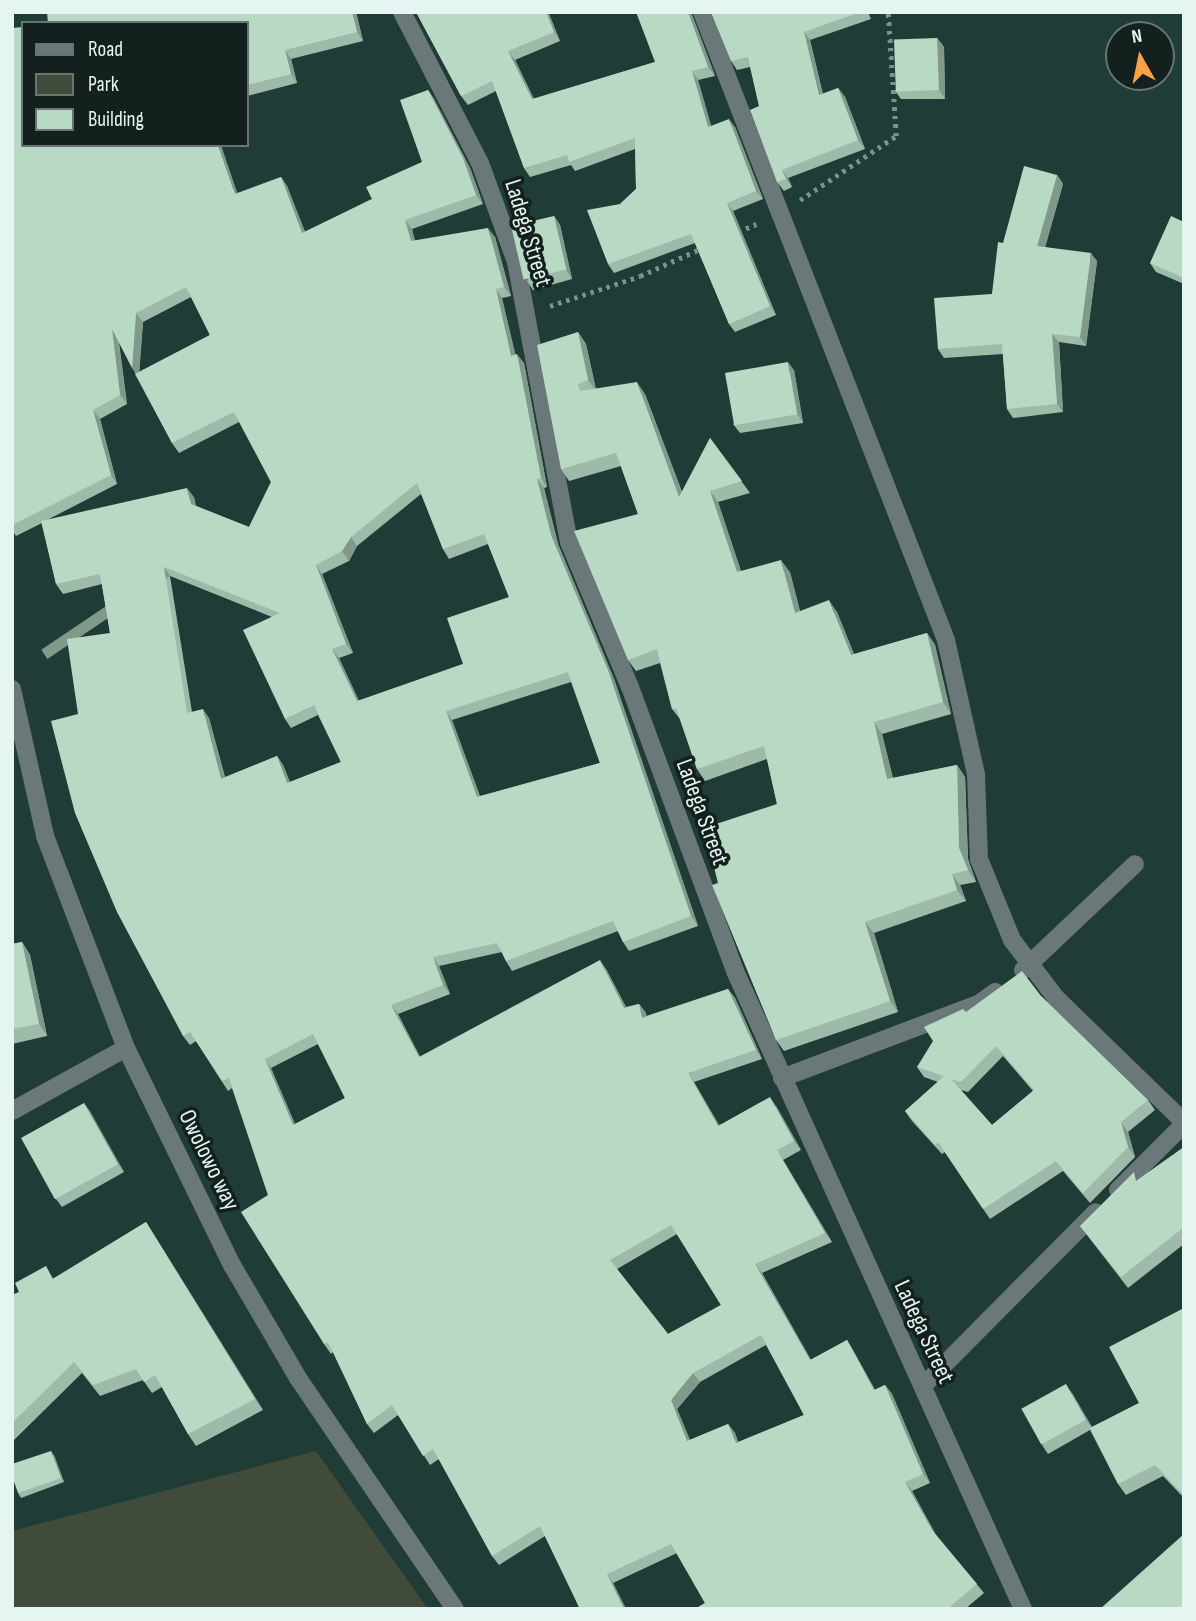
<!DOCTYPE html>
<html>
<head>
<meta charset="utf-8">
<style>
	body { margin:0 }
	#map { position:relative; width:1196px; height:1621px; overflow:hidden; background:#1f3c37; font-family:"Sofia Sans Condensed",sans-serif }
	div>[style] { position:absolute }
	[style*='--x'] { left:calc(var(--x)*1px); top:calc(var(--y)*1px); width:calc(var(--w)*1px); rotate:calc(var(--a)*1deg) }
	.green>* { inset:0; background:#404b3a }
	.path>* { height:4.5px; margin-top:-2.25px; transform-origin:0; background:repeating-linear-gradient(90deg,#7b928e 0 3.5px,transparent 0 8.5px) }
	.minor>* { height:18px; margin:-9px; padding:0 9px; transform-origin:9px; border-radius:9px; background:#6a7879 }
	.wall>* { inset:0; background:#9ebba9 }
	.shaded-wall>* { inset:0; background:#81998a; transform-origin:0 0 }
	.building>* { inset:0; background:#b8dac5; transform-origin:0 0 }
	span { translate:-50% -50%; white-space:nowrap; text-align:center; line-height:1.15; -webkit-text-stroke:7px #14201e; paint-order:stroke }
	.street-label { font-size:24px; color:#e5f5f1 }
	.frame { position:absolute; inset:0; border:14px solid #e5f5f1; pointer-events:none }
	.legend { position:absolute; left:21px; top:21px; width:228px; height:126px; box-sizing:border-box; background:#14201e; border:2px solid #687572; margin:0; padding:9px 12px; list-style:none; font-size:21px; color:#e5f5f1 }
	.legend li { display:flex; align-items:center; gap:14px; height:35px }
	.legend b { width:35px; border:2px solid #687572 }
	.north { position:absolute; left:1105px; top:21px; width:70px; height:70px; box-sizing:border-box; background:#14201e; border:2px solid #687572; border-radius:50%; rotate:351deg; font-size:19px; font-weight:700; line-height:28px; text-align:center; color:#e5f5f1 }
	.north::after { content:''; display:block; margin:auto; width:24px; height:32px; background:#f7a148; clip-path:polygon(50% 0,100% 100%,50% 72%,0 100%) }
</style>
</head>
<body>
<div id="map">
	<div class="green">
		<i style="clip-path:polygon(316px 1451px,428px 1609px,12px 1609px,12px 1531px)"></i>
	</div>
	<div class="path">
		<i style="--x:800;--y:200;--w:115;--a:-33.7"></i>
		<i style="--x:896;--y:136;--w:124;--a:-93.7"></i>
		<i style="--x:738;--y:232;--w:20;--a:-24"></i>
		<i style="--x:550;--y:306;--w:95;--a:-18.4"></i>
		<i style="--x:640;--y:276;--w:68;--a:-24.3"></i>
	</div>
	<div class="minor">
		<i style="--x:402;--y:12;--w:170;--a:62.7"></i>
		<i style="--x:480;--y:163;--w:105;--a:70"></i>
		<i style="--x:516;--y:262;--w:285;--a:79.3"></i>
		<i style="--x:569;--y:542;--w:157;--a:67.2"></i>
		<i style="--x:630;--y:687;--w:303;--a:69.7"></i>
		<i style="--x:735;--y:971;--w:700;--a:65.71"></i>
		<i style="--x:702;--y:12;--w:674;--a:68.77"></i>
		<i style="--x:946;--y:640;--w:137;--a:77.4"></i>
		<i style="--x:976;--y:774;--w:85;--a:88"></i>
		<i style="--x:979;--y:859;--w:87;--a:67.8"></i>
		<i style="--x:1012;--y:940;--w:73;--a:52.8"></i>
		<i style="--x:1056;--y:998;--w:178;--a:44.1"></i>
		<i style="--x:12;--y:689;--w:151;--a:77.3"></i>
		<i style="--x:45;--y:836;--w:227;--a:69.1"></i>
		<i style="--x:126;--y:1048;--w:242;--a:64"></i>
		<i style="--x:232;--y:1265;--w:131;--a:59.7"></i>
		<i style="--x:298;--y:1378;--w:279;--a:55.8"></i>
		<i style="--x:1023;--y:970;--w:154;--a:-43.4"></i>
		<i style="--x:782;--y:1078;--w:212;--a:-20.7"></i>
		<i style="--x:980;--y:1003;--w:19;--a:-36"></i>
		<i style="--x:12;--y:1111;--w:130;--a:-28.9"></i>
		<i style="--x:1118;--y:1190;--w:93;--a:-45"></i>
		<i style="--x:923;--y:1386;--w:245;--a:-45.2"></i>
	</div>
	<div class="wall">
		<i style="clip-path:polygon(47px 12px,356px 12px,363px 41px,291px 59px,297px 83px,247px 96px,247px 23px)"></i>
		<i style="clip-path:polygon(416px 12px,553px 12px,549px 14px,560px 41px,515px 60px,534px 99px,655px 62px,691px 12px,715px 76px,698px 80px,711px 126px,735px 127px,763px 199px,733px 211px,776px 315px,735px 332px,729px 324px,695px 243px,614px 273px,608px 264px,620px 204px,636px 189px,635px 149px,575px 171px,571px 165px,530px 177px,524px 168px,496px 91px,468px 105px,461px 96px)"></i>
		<i style="clip-path:polygon(711px 12px,868px 12px,871px 19px,810px 40px,823px 94px,838px 88px,845px 97px,865px 149px,788px 178px,792px 187px,784px 191px,777px 182px,750px 67px,737px 70px,731px 61px)"></i>
		<i style="clip-path:polygon(evenodd,12px 28px,238px 193px,281px 177px,287px 186px,305px 232px,372px 199px,422px 162px,428px 90px,434px 99px,470px 168px,483px 204px,412px 229px,415px 241px,495px 237px,511px 296px,502px 298px,515px 355px,524px 363px,547px 487px,544px 488px,558px 544px,614px 679px,698px 926px,629px 951px,623px 942px,618px 931px,512px 971px,506px 961px,502px 952px,439px 966px,450px 994px,398px 1014px,420px 1057px,606px 969px,626px 1007px,639px 1004px,646px 1013px,646px 1016px,728px 989px,735px 998px,762px 1059px,694px 1082px,719px 1125px,776px 1106px,801px 1150px,783px 1160px,832px 1242px,762px 1273px,811px 1360px,847px 1340px,853px 1350px,875px 1390px,885px 1385px,892px 1394px,930px 1483px,912px 1491px,936px 1535px,984px 1593px,965px 1609px,695px 1609px,705px 1603px,677px 1553px,613px 1583px,626px 1609px,580px 1609px,545px 1536px,499px 1565px,492px 1556px,439px 1459px,430px 1465px,398px 1415px,374px 1433px,367px 1424px,333px 1352px,331px 1354px,324px 1344px,268px 1195px,232px 1088px,228px 1091px,196px 1041px,190px 1045px,183px 1036px,78px 714px,110px 633px,102px 584px,63px 594px,56px 584px,42px 523px,16px 536px,12px 530px,12px 28px,191px 297px,210px 335px,139px 372px,143px 322px,191px 297px,12px 28px,119px 342px,172px 443px,179px 453px,239px 422px,271px 482px,249px 527px,196px 506px,194px 497px,47px 520px,117px 484px,100px 419px,127px 404px,119px 342px,12px 28px,421px 494px,443px 549px,449px 559px,488px 544px,509px 597px,463px 664px,359px 701px,339px 658px,353px 653px,322px 574px,349px 561px,357px 546px,421px 494px,12px 28px,170px 576px,272px 617px,285px 719px,291px 728px,318px 715px,341px 762px,290px 782px,283px 765px,277px 756px,225px 777px,209px 718px,192px 712px,170px 576px,12px 28px,571px 682px,600px 763px,480px 796px,452px 720px,571px 682px,12px 28px,318px 1044px,345px 1098px,295px 1124px,271px 1068px,318px 1044px,12px 28px,677px 1234px,721px 1305px,668px 1334px,617px 1269px,677px 1234px,12px 28px,766px 1345px,804px 1415px,738px 1442px,735px 1433px,728px 1424px,690px 1440px,677px 1409px,700px 1382px,766px 1345px)"></i>
		<i style="clip-path:polygon(937px 38px,944px 47px,945px 99px,901px 99px,895px 91px)"></i>
		<i style="clip-path:polygon(1057px 175px,1063px 184px,1045px 247px,1097px 261px,1086px 346px,1059px 342px,1063px 412px,1013px 418px,1007px 409px,1003px 354px,944px 358px,938px 349px,992px 294px,1003px 243px)"></i>
		<i style="clip-path:polygon(554px 216px,560px 225px,572px 279px,533px 290px,527px 281px)"></i>
		<i style="clip-path:polygon(1184px 222px,1184px 284px,1156px 272px,1150px 263px)"></i>
		<i style="clip-path:polygon(578px 332px,586px 344px,596px 389px,645px 394px,682px 492px,710px 438px,750px 493px,718px 502px,741px 571px,790px 572px,800px 611px,837px 612px,854px 654px,927px 633px,935px 645px,951px 714px,882px 734px,893px 778px,957px 765px,965px 777px,968px 859px,976px 882px,960px 885px,966px 901px,874px 933px,898px 1012px,784px 1051px,776px 1040px,718px 883px,777px 804px,767px 759px,705px 781px,697px 769px,680px 719px,672px 709px,660px 663px,636px 671px,628px 660px,638px 514px,621px 466px,569px 481px,561px 469px)"></i>
		<i style="clip-path:polygon(794px 370px,803px 423px,740px 433px,733px 424px)"></i>
		<i style="clip-path:polygon(22px 942px,30px 955px,47px 1036px,12px 1044px,12px 944px)"></i>
		<i style="clip-path:polygon(evenodd,1041px 996px,1148px 1100px,1155px 1110px,1128px 1132px,1135px 1157px,1090px 1203px,1063px 1171px,990px 1219px,945px 1152px,942px 1154px,912px 1121px,905px 1111px,938px 1082px,924px 1077px,917px 1067px,966px 1012px,1041px 996px,1003px 1056px,1033px 1091px,992px 1125px,961px 1090px,968px 1092px,1003px 1056px)"></i>
		<i style="clip-path:polygon(84px 1103px,124px 1172px,62px 1207px,56px 1199px)"></i>
		<i style="clip-path:polygon(1184px 1147px,1184px 1244px,1128px 1288px,1080px 1226px,1139px 1179px)"></i>
		<i style="clip-path:polygon(146px 1222px,263px 1410px,196px 1446px,188px 1434px,162px 1387px,152px 1393px,143px 1380px,100px 1396px,82px 1373px,12px 1442px,12px 1295px,54px 1278px)"></i>
		<i style="clip-path:polygon(1184px 1308px,1184px 1498px,1163px 1476px,1126px 1495px,1118px 1484px,1090px 1430px,1048px 1454px,1042px 1445px,1072px 1393px,1092px 1427px,1139px 1403px)"></i>
		<i style="clip-path:polygon(54px 1455px,64px 1482px,21px 1498px,18px 1493px)"></i>
	</div>
	<div class="shaded-wall">
		<i style="clip-path:polygon(352px 12px,356px 12px,363px 41px,357px 32px)"></i>
		<i style="clip-path:polygon(546px 12px,548px 12px,549px 14px,560px 41px,554px 32px)"></i>
		<i style="clip-path:polygon(688px 12px,691px 12px,715px 76px,708px 67px)"></i>
		<i style="clip-path:polygon(804px 32px,810px 40px,825px 104px,819px 95px)"></i>
		<i style="clip-path:polygon(937px 38px,944px 47px,945px 99px,939px 90px)"></i>
		<i style="clip-path:polygon(285px 50px,291px 59px,297px 83px,291px 74px)"></i>
		<i style="clip-path:polygon(508px 51px,515px 60px,538px 108px,532px 99px)"></i>
		<i style="clip-path:polygon(692px 71px,698px 80px,714px 136px,708px 127px)"></i>
		<i style="clip-path:polygon(838px 88px,845px 97px,865px 149px,858px 140px)"></i>
		<i style="clip-path:polygon(428px 90px,434px 99px,470px 168px,483px 204px,476px 195px)"></i>
		<i style="clip-path:polygon(729px 119px,735px 127px,763px 199px,756px 191px)"></i>
		<i style="clip-path:polygon(218px 145px,221px 145px,241px 204px,235px 194px)"></i>
		<i style="clip-path:polygon(782px 170px,788px 178px,792px 187px,786px 179px)"></i>
		<i style="clip-path:polygon(1057px 175px,1063px 184px,1043px 255px,1037px 246px)"></i>
		<i style="clip-path:polygon(281px 177px,287px 186px,309px 242px,302px 233px)"></i>
		<i style="clip-path:polygon(727px 203px,733px 211px,776px 315px,770px 306px)"></i>
		<i style="clip-path:polygon(554px 216px,560px 225px,572px 279px,566px 270px)"></i>
		<i style="clip-path:polygon(405px 220px,412px 229px,417px 251px,411px 241px)"></i>
		<i style="clip-path:polygon(488px 228px,495px 237px,511px 296px,504px 287px)"></i>
		<i style="clip-path:polygon(1091px 253px,1097px 261px,1086px 346px,1080px 337px)"></i>
		<i style="clip-path:polygon(496px 289px,502px 298px,518px 365px,511px 356px)"></i>
		<i style="clip-path:polygon(136px 313px,143px 322px,139px 377px,132px 368px)"></i>
		<i style="clip-path:polygon(112px 329px,118px 338px,127px 404px,120px 395px)"></i>
		<i style="clip-path:polygon(578px 332px,586px 344px,596px 391px,588px 380px)"></i>
		<i style="clip-path:polygon(1052px 334px,1059px 342px,1063px 412px,1057px 404px)"></i>
		<i style="clip-path:polygon(517px 354px,524px 363px,547px 487px,541px 478px)"></i>
		<i style="clip-path:polygon(788px 362px,794px 370px,803px 423px,797px 414px)"></i>
		<i style="clip-path:polygon(637px 382px,645px 394px,688px 508px,679px 497px)"></i>
		<i style="clip-path:polygon(93px 410px,100px 419px,117px 484px,111px 475px)"></i>
		<i style="clip-path:polygon(537px 479px,544px 488px,558px 544px,614px 679px,698px 926px,691px 916px,551px 535px)"></i>
		<i style="clip-path:polygon(187px 488px,194px 497px,197px 513px,191px 504px)"></i>
		<i style="clip-path:polygon(710px 491px,718px 502px,745px 584px,737px 572px)"></i>
		<i style="clip-path:polygon(351px 537px,357px 546px,349px 561px,342px 551px)"></i>
		<i style="clip-path:polygon(781px 560px,790px 572px,803px 625px,795px 613px)"></i>
		<i style="clip-path:polygon(316px 565px,322px 574px,353px 653px,346px 644px)"></i>
		<i style="left:164px;top:567px;width:11px;height:148px;rotate:56deg"></i>
		<i style="clip-path:polygon(829px 600px,837px 612px,859px 667px,851px 655px)"></i>
		<i style="clip-path:polygon(927px 633px,935px 645px,951px 714px,943px 702px)"></i>
		<i style="clip-path:polygon(332px 649px,339px 658px,363px 710px,357px 701px)"></i>
		<i style="clip-path:polygon(203px 709px,209px 718px,227px 788px,221px 779px)"></i>
		<i style="clip-path:polygon(446px 711px,452px 720px,483px 806px,477px 797px)"></i>
		<i style="clip-path:polygon(874px 722px,882px 734px,896px 791px,887px 779px)"></i>
		<i style="clip-path:polygon(277px 756px,283px 765px,294px 793px,287px 783px)"></i>
		<i style="clip-path:polygon(957px 765px,965px 777px,968px 859px,976px 882px,968px 870px,959px 848px)"></i>
		<i style="clip-path:polygon(952px 874px,960px 885px,966px 901px,957px 890px)"></i>
		<i style="clip-path:polygon(865px 922px,874px 933px,898px 1012px,890px 1001px)"></i>
		<i style="clip-path:polygon(22px 942px,30px 955px,47px 1036px,39px 1024px)"></i>
		<i style="clip-path:polygon(433px 957px,439px 966px,450px 994px,443px 985px)"></i>
		<i style="clip-path:polygon(600px 960px,606px 969px,631px 1017px,624px 1008px)"></i>
		<i style="clip-path:polygon(728px 989px,735px 998px,762px 1059px,756px 1050px)"></i>
		<i style="clip-path:polygon(639px 1004px,646px 1013px,649px 1027px,642px 1018px)"></i>
		<i style="clip-path:polygon(391px 1005px,398px 1014px,425px 1066px,419px 1057px)"></i>
		<i style="clip-path:polygon(265px 1059px,271px 1068px,299px 1134px,293px 1125px)"></i>
		<i style="clip-path:polygon(688px 1073px,694px 1082px,724px 1135px,718px 1126px)"></i>
		<i style="clip-path:polygon(770px 1097px,776px 1106px,801px 1150px,794px 1141px)"></i>
		<i style="clip-path:polygon(84px 1103px,90px 1111px,124px 1172px,118px 1164px)"></i>
		<i style="clip-path:polygon(1121px 1122px,1128px 1132px,1135px 1157px,1128px 1147px)"></i>
		<i style="clip-path:polygon(777px 1150px,783px 1160px,832px 1242px,825px 1233px)"></i>
		<i style="clip-path:polygon(146px 1222px,153px 1233px,263px 1410px,255px 1399px)"></i>
		<i style="clip-path:polygon(755px 1264px,762px 1273px,816px 1369px,810px 1360px)"></i>
		<i style="clip-path:polygon(847px 1340px,853px 1350px,880px 1399px,874px 1390px)"></i>
		<i style="clip-path:polygon(693px 1373px,700px 1382px,677px 1409px,694px 1450px,687px 1441px,671px 1400px)"></i>
		<i style="clip-path:polygon(1066px 1384px,1072px 1393px,1092px 1428px,1086px 1420px)"></i>
		<i style="clip-path:polygon(885px 1385px,892px 1394px,930px 1483px,923px 1474px)"></i>
		<i style="clip-path:polygon(728px 1424px,735px 1433px,742px 1452px,736px 1443px)"></i>
		<i style="clip-path:polygon(51px 1451px,54px 1455px,64px 1482px,61px 1478px)"></i>
		<i style="clip-path:polygon(905px 1482px,912px 1491px,938px 1539px,932px 1530px)"></i>
		<i style="clip-path:polygon(607px 1574px,613px 1583px,626px 1609px,624px 1609px)"></i>
	</div>
	<div class="building">
		<i style="clip-path:polygon(47px 12px,352px 12px,357px 32px,285px 50px,291px 74px,247px 85px,247px 23px,48px 23px)"></i>
		<i style="clip-path:polygon(416px 12px,546px 12px,554px 32px,508px 51px,532px 99px,655px 62px,636px 12px,688px 12px,708px 67px,692px 71px,708px 127px,729px 119px,756px 191px,727px 203px,770px 306px,729px 324px,691px 234px,608px 264px,587px 210px,620px 204px,636px 189px,635px 138px,569px 162px,567px 155px,524px 168px,492px 81px,461px 96px)"></i>
		<i style="clip-path:polygon(711px 12px,860px 12px,804px 32px,819px 95px,838px 88px,858px 140px,782px 170px,786px 179px,777px 182px,750px 110px,759px 106px,748px 57px,731px 61px)"></i>
		<i style="clip-path:polygon(evenodd,23px 27px,23px 145px,218px 145px,235px 194px,281px 177px,302px 233px,372px 199px,366px 187px,422px 162px,400px 100px,428px 90px,463px 158px,476px 195px,405px 220px,411px 241px,488px 228px,504px 287px,496px 289px,511px 356px,517px 354px,541px 478px,537px 479px,551px 535px,608px 670px,691px 916px,623px 942px,613px 921px,506px 961px,497px 943px,433px 957px,443px 985px,391px 1005px,419px 1057px,600px 960px,624px 1008px,639px 1004px,642px 1018px,728px 989px,756px 1050px,688px 1073px,718px 1126px,770px 1097px,794px 1141px,777px 1150px,825px 1233px,755px 1264px,810px 1360px,847px 1340px,874px 1390px,885px 1385px,923px 1474px,905px 1482px,932px 1530px,977px 1584px,947px 1609px,695px 1609px,705px 1603px,671px 1544px,607px 1574px,624px 1609px,580px 1609px,540px 1526px,492px 1556px,433px 1449px,423px 1456px,392px 1405px,367px 1424px,328px 1342px,324px 1344px,241px 1212px,268px 1195px,229px 1078px,222px 1081px,190px 1032px,183px 1036px,117px 912px,75px 813px,51px 721px,78px 714px,67px 639px,110px 633px,100px 574px,56px 584px,41px 521px,187px 488px,191px 504px,249px 527px,271px 482px,234px 412px,172px 443px,135px 374px,210px 335px,186px 287px,136px 313px,132px 368px,112px 329px,120px 395px,93px 410px,111px 475px,12px 525px,12px 28px,23px 27px,417px 483px,443px 549px,484px 534px,509px 597px,447px 618px,463px 664px,357px 701px,332px 649px,346px 644px,316px 565px,342px 551px,351px 537px,417px 483px,23px 27px,164px 567px,280px 613px,243px 630px,285px 719px,314px 705px,341px 762px,287px 783px,277px 756px,221px 779px,203px 709px,187px 713px,164px 567px,23px 27px,568px 672px,600px 763px,477px 797px,446px 711px,568px 672px,23px 27px,313px 1034px,345px 1098px,293px 1125px,265px 1059px,313px 1034px,23px 27px,671px 1225px,721px 1305px,668px 1334px,610px 1260px,671px 1225px,23px 27px,761px 1335px,804px 1415px,736px 1443px,728px 1424px,687px 1441px,671px 1400px,693px 1373px,761px 1335px)"></i>
		<i style="left:937px;top:38px;width:52px;height:43px;rotate:88deg"></i>
		<i style="clip-path:polygon(1024px 166px,1057px 175px,1037px 246px,1091px 253px,1080px 337px,1052px 334px,1057px 404px,1007px 409px,1002px 344px,938px 349px,934px 298px,992px 294px,998px 242px,1003px 243px)"></i>
		<i style="left:554px;top:216px;width:55px;height:44px;rotate:77deg"></i>
		<i style="clip-path:polygon(1171px 216px,1184px 222px,1184px 278px,1150px 263px)"></i>
		<i style="clip-path:polygon(578px 332px,588px 380px,578px 384px,580px 391px,637px 382px,679px 497px,710px 438px,742px 481px,710px 491px,737px 572px,781px 560px,795px 613px,829px 600px,851px 655px,927px 633px,943px 702px,874px 722px,887px 779px,957px 765px,959px 848px,968px 870px,952px 874px,957px 890px,865px 922px,890px 1001px,776px 1040px,712px 885px,718px 883px,704px 828px,777px 804px,764px 746px,697px 769px,676px 708px,672px 709px,657px 649px,628px 660px,574px 531px,638px 514px,616px 453px,561px 469px,537px 345px)"></i>
		<i style="left:788px;top:362px;width:53px;height:64px;rotate:80deg"></i>
		<i style="clip-path:polygon(22px 942px,39px 1024px,12px 1029px,12px 944px)"></i>
		<i style="clip-path:polygon(evenodd,1022px 971px,1041px 996px,1148px 1100px,1121px 1122px,1128px 1147px,1083px 1193px,1056px 1161px,983px 1209px,938px 1142px,935px 1145px,905px 1111px,944px 1076px,917px 1067px,933px 1041px,924px 1027px,963px 1009px,966px 1012px,1022px 971px,996px 1046px,1034px 1090px,992px 1125px,951px 1079px,961px 1082px,996px 1046px)"></i>
		<i style="left:84px;top:1103px;width:70px;height:72px;rotate:61deg"></i>
		<i style="clip-path:polygon(1184px 1147px,1184px 1227px,1121px 1277px,1080px 1226px,1134px 1172px,1136px 1181px)"></i>
		<i style="clip-path:polygon(146px 1222px,255px 1399px,188px 1434px,155px 1375px,144px 1382px,136px 1369px,93px 1385px,74px 1362px,12px 1423px,12px 1295px,19px 1292px,15px 1283px,46px 1266px,53px 1279px)"></i>
		<i style="clip-path:polygon(1184px 1308px,1184px 1495px,1155px 1465px,1118px 1484px,1090px 1428px,1139px 1403px,1109px 1347px)"></i>
		<i style="left:1066px;top:1384px;width:41px;height:51px;rotate:61deg"></i>
		<i style="clip-path:polygon(51px 1451px,61px 1478px,18px 1493px,12px 1476px,12px 1464px)"></i>
		<i style="clip-path:polygon(1184px 1534px,1184px 1609px,1100px 1609px)"></i>
	</div>
	<div class="street-label">
		<span style="left:528px;top:233px;rotate:73deg">Ladega Street</span>
		<span style="left:702px;top:812px;rotate:70deg">Ladega Street</span>
		<span style="left:209px;top:1160px;rotate:64deg">Owolowo way</span>
		<span style="left:924px;top:1332px;rotate:65deg">Ladega Street</span>
	</div>
	<div class="frame"></div>
	<ul class="legend">
	<li><b style="height:9px;background:#6a7879"></b>Road</li>
	<li><b style="height:19px;background:#404b3a"></b>Park</li>
	<li><b style="height:19px;background:#b8dac5"></b>Building</li>
	</ul>
	<div class="north">N</div>
</div>
</body>
</html>
